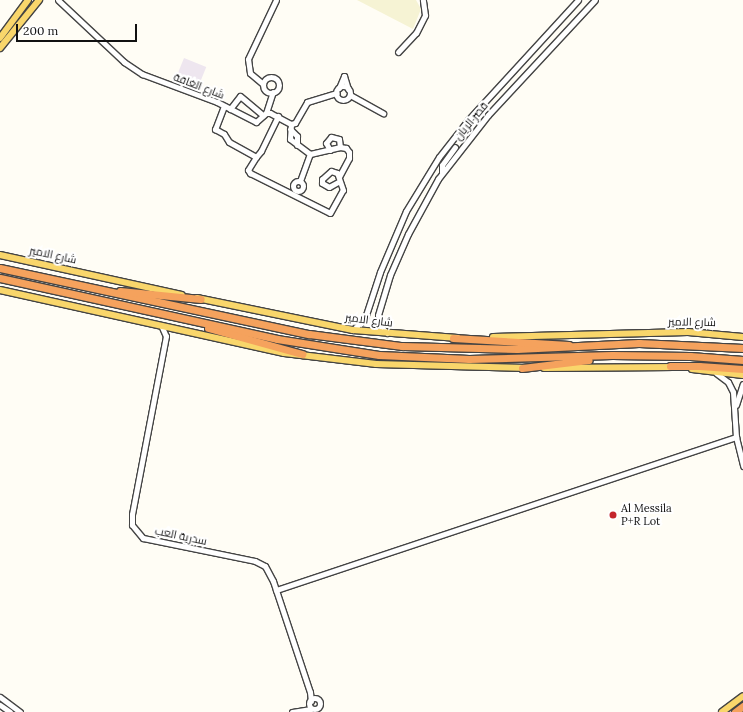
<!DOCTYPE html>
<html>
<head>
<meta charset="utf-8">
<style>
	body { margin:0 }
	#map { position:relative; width:743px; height:712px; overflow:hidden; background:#fffdf5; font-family:Lora,Cairo,serif }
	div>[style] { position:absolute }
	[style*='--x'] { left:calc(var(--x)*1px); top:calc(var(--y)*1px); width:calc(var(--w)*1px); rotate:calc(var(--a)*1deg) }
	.industrial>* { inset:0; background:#eee6ef; transform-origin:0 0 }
	.farmland>* { inset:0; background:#f6f3d4 }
	.roads { filter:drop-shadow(1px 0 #444) drop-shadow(-1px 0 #444) drop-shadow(0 1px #444) drop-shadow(0 -1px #444) }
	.minor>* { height:5px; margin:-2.5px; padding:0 2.5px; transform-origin:2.5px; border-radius:2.5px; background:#fff }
	.minor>.ring { margin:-2.5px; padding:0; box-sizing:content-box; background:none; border:5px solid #fff; border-radius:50% }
	.major>* { height:6px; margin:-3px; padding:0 3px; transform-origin:3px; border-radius:3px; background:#f9d66b }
	.highway>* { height:7px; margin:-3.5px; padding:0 3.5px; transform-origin:3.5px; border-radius:3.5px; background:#f5a25d }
	.dots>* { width:11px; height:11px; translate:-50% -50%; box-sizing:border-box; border:2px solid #fff; border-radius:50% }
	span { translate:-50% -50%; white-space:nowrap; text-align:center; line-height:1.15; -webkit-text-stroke:4px #fff; paint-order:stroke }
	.street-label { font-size:11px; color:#111 }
	.poi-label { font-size:11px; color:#111 }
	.left { translate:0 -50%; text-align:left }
	.scale { position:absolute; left:16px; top:24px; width:121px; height:18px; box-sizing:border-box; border:2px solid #111; border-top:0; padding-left:5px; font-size:12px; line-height:14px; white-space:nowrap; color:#111; -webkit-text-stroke:3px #fff; paint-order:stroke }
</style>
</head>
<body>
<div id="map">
	<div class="industrial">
		<i style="left:184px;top:58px;width:24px;height:24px;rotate:22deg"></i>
	</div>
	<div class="farmland">
		<i style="clip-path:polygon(357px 0,416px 0,421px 9px,413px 29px)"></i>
	</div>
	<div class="roads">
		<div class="minor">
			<i style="--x:58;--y:0;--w:91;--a:43.2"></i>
			<i style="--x:124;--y:62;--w:22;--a:34"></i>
			<i style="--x:142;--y:74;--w:80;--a:20.5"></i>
			<i style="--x:217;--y:102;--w:44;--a:27.1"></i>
			<i style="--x:256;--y:122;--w:13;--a:-42"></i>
			<i style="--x:266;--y:113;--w:4;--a:0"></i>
			<i style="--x:270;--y:113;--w:24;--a:28"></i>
			<i style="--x:291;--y:124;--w:4;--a:-14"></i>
			<i style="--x:295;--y:123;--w:24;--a:-60"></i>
			<i style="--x:307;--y:102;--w:31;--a:-17"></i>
			<i style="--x:398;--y:52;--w:26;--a:-47"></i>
			<i style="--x:416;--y:33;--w:20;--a:-63"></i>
			<i style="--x:425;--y:15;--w:15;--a:-98"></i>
			<i class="ring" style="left:263px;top:77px;width:11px;height:11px"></i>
			<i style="--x:263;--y:84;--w:17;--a:-140"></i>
			<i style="--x:250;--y:73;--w:14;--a:-98"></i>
			<i style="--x:248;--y:59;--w:65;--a:-64.6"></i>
			<i class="ring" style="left:336px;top:86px;width:9px;height:9px"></i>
			<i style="--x:339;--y:88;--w:13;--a:-67"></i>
			<i style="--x:344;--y:76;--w:14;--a:73"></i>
			<i style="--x:350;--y:95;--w:38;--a:29"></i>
			<i style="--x:224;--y:106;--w:25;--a:111"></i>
			<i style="--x:215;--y:129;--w:10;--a:29"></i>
			<i style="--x:224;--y:134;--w:9;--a:58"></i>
			<i style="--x:229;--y:142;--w:31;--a:29"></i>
			<i style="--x:256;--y:157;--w:8;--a:-50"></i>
			<i style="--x:261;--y:151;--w:39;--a:-64"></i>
			<i style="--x:230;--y:109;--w:16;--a:-52"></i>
			<i style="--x:240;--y:96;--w:30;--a:40"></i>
			<i style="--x:266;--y:113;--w:22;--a:-72"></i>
			<i style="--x:291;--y:124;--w:15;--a:94"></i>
			<i style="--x:290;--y:139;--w:25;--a:37"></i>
			<i style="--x:310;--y:154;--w:31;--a:-13"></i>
			<i style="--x:340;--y:147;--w:6;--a:9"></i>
			<i style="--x:346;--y:148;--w:5;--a:53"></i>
			<i style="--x:349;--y:152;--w:6;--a:90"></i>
			<i style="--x:349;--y:158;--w:21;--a:118"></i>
			<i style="--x:290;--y:129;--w:10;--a:45"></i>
			<i style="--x:297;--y:136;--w:9;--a:90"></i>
			<i style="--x:330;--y:150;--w:8;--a:-120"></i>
			<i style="--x:326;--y:143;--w:8;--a:-50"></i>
			<i style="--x:331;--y:137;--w:8;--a:14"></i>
			<i style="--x:339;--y:139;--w:8;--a:83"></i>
			<i style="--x:256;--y:157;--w:15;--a:122"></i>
			<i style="--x:248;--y:170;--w:4;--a:56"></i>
			<i style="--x:250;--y:173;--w:89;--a:26.6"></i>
			<i style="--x:330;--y:213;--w:26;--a:-61"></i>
			<i style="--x:343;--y:190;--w:18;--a:-109"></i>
			<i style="--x:337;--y:173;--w:6;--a:-162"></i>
			<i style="--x:331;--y:171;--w:12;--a:138"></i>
			<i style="--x:322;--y:179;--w:4;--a:90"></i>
			<i style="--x:322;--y:183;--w:8;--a:30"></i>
			<i style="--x:329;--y:187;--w:10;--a:-29"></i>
			<i style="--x:442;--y:172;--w:7;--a:-90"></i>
			<i style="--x:442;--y:165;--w:22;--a:-54"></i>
			<i style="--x:300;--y:181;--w:29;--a:-70"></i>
			<i class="ring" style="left:293px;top:181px;width:5px;height:5px"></i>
			<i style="--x:161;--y:325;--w:12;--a:66"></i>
			<i style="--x:166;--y:336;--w:181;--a:100.8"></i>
			<i style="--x:132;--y:514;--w:11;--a:90"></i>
			<i style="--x:132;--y:525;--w:17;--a:50"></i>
			<i style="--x:143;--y:538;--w:114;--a:11.6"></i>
			<i style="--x:255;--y:561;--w:11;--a:27"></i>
			<i style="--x:265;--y:566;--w:17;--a:62"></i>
			<i style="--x:273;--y:581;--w:117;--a:71.6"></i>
			<i style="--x:310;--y:692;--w:9;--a:84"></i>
			<i style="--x:353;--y:330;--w:17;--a:-45"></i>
			<i style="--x:365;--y:318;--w:48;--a:-71.9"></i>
			<i style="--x:380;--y:272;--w:66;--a:-66.9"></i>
			<i style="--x:406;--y:211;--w:63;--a:-58.6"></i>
			<i style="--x:439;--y:157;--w:47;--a:-51.9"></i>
			<i style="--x:468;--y:120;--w:163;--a:-47.5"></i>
			<i style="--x:387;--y:333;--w:8;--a:-135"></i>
			<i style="--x:381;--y:327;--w:12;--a:-104"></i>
			<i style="--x:378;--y:315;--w:42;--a:-73.3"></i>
			<i style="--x:390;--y:275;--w:45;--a:-66.3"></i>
			<i style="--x:408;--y:234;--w:63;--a:-61.4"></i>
			<i style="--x:438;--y:179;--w:81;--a:-52"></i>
			<i style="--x:488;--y:115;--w:157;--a:-47.1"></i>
			<i style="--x:716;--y:373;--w:15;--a:37"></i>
			<i style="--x:728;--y:382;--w:11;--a:63"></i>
			<i style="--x:733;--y:392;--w:45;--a:86.2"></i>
			<i style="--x:736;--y:437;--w:30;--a:76"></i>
			<i style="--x:736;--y:405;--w:22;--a:-72"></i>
			<i style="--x:276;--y:590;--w:485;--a:-18.4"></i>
			<i style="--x:0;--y:697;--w:25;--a:37"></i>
			<i class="ring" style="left:309.5px;top:698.5px;width:6px;height:6px"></i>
			<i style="--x:0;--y:705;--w:12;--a:35"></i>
			<i style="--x:292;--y:712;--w:19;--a:-9"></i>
		</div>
		<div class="major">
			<i style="--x:0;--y:38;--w:47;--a:-53.6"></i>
			<i style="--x:0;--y:48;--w:62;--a:-50.9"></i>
			<i style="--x:0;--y:255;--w:186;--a:12.4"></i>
			<i style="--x:0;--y:290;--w:291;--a:12.5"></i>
			<i style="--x:284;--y:353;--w:93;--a:6.8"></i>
			<i style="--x:376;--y:364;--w:151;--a:1.5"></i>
			<i style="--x:197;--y:298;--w:159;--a:11.6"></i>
			<i style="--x:353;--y:330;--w:105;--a:4.4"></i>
			<i style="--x:493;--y:337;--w:195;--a:-1.5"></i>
			<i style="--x:688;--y:332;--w:55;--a:5.2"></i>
			<i style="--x:544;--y:368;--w:131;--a:-0.4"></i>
			<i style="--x:692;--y:369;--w:51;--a:6.7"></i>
			<i style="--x:722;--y:712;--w:26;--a:-37"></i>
		</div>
		<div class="highway">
			<i style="--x:0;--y:268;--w:316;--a:12.1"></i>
			<i style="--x:309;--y:334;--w:94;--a:7.4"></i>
			<i style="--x:402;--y:346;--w:115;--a:1.5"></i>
			<i style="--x:517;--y:349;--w:122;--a:-2.8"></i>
			<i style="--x:639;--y:343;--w:104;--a:2.8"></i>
			<i style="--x:0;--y:278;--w:284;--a:12.4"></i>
			<i style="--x:277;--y:339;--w:103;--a:8.9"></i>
			<i style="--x:379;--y:355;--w:90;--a:2.5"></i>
			<i style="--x:469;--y:359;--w:143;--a:-1.6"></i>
			<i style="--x:612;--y:355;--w:78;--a:0.7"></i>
			<i style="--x:690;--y:356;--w:53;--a:4.3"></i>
			<i style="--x:120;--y:291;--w:81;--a:5.6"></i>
			<i style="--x:208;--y:328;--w:98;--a:15.5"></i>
			<i style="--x:453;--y:338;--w:116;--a:3.5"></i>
			<i style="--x:670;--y:366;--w:29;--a:0"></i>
			<i style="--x:699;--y:366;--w:44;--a:3.9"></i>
			<i style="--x:522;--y:368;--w:67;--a:-6.8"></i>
			<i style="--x:735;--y:712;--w:10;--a:-37"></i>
		</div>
	</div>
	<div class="dots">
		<i style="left:613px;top:515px;background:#c4262e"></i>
	</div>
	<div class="street-label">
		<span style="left:199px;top:86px;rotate:21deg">شارع الغافة</span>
		<span style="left:471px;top:121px;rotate:-50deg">قصر الريان</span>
		<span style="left:53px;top:255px;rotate:12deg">شارع الامير</span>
		<span style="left:369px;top:320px;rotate:7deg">شارع الامير</span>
		<span style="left:692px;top:322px;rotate:1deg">شارع الامير</span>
		<span style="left:181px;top:536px;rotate:12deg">سدرية العب</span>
	</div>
	<div class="poi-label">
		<span class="left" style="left:621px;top:515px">Al Messila<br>P+R Lot</span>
	</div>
	<div class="scale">200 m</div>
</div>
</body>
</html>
